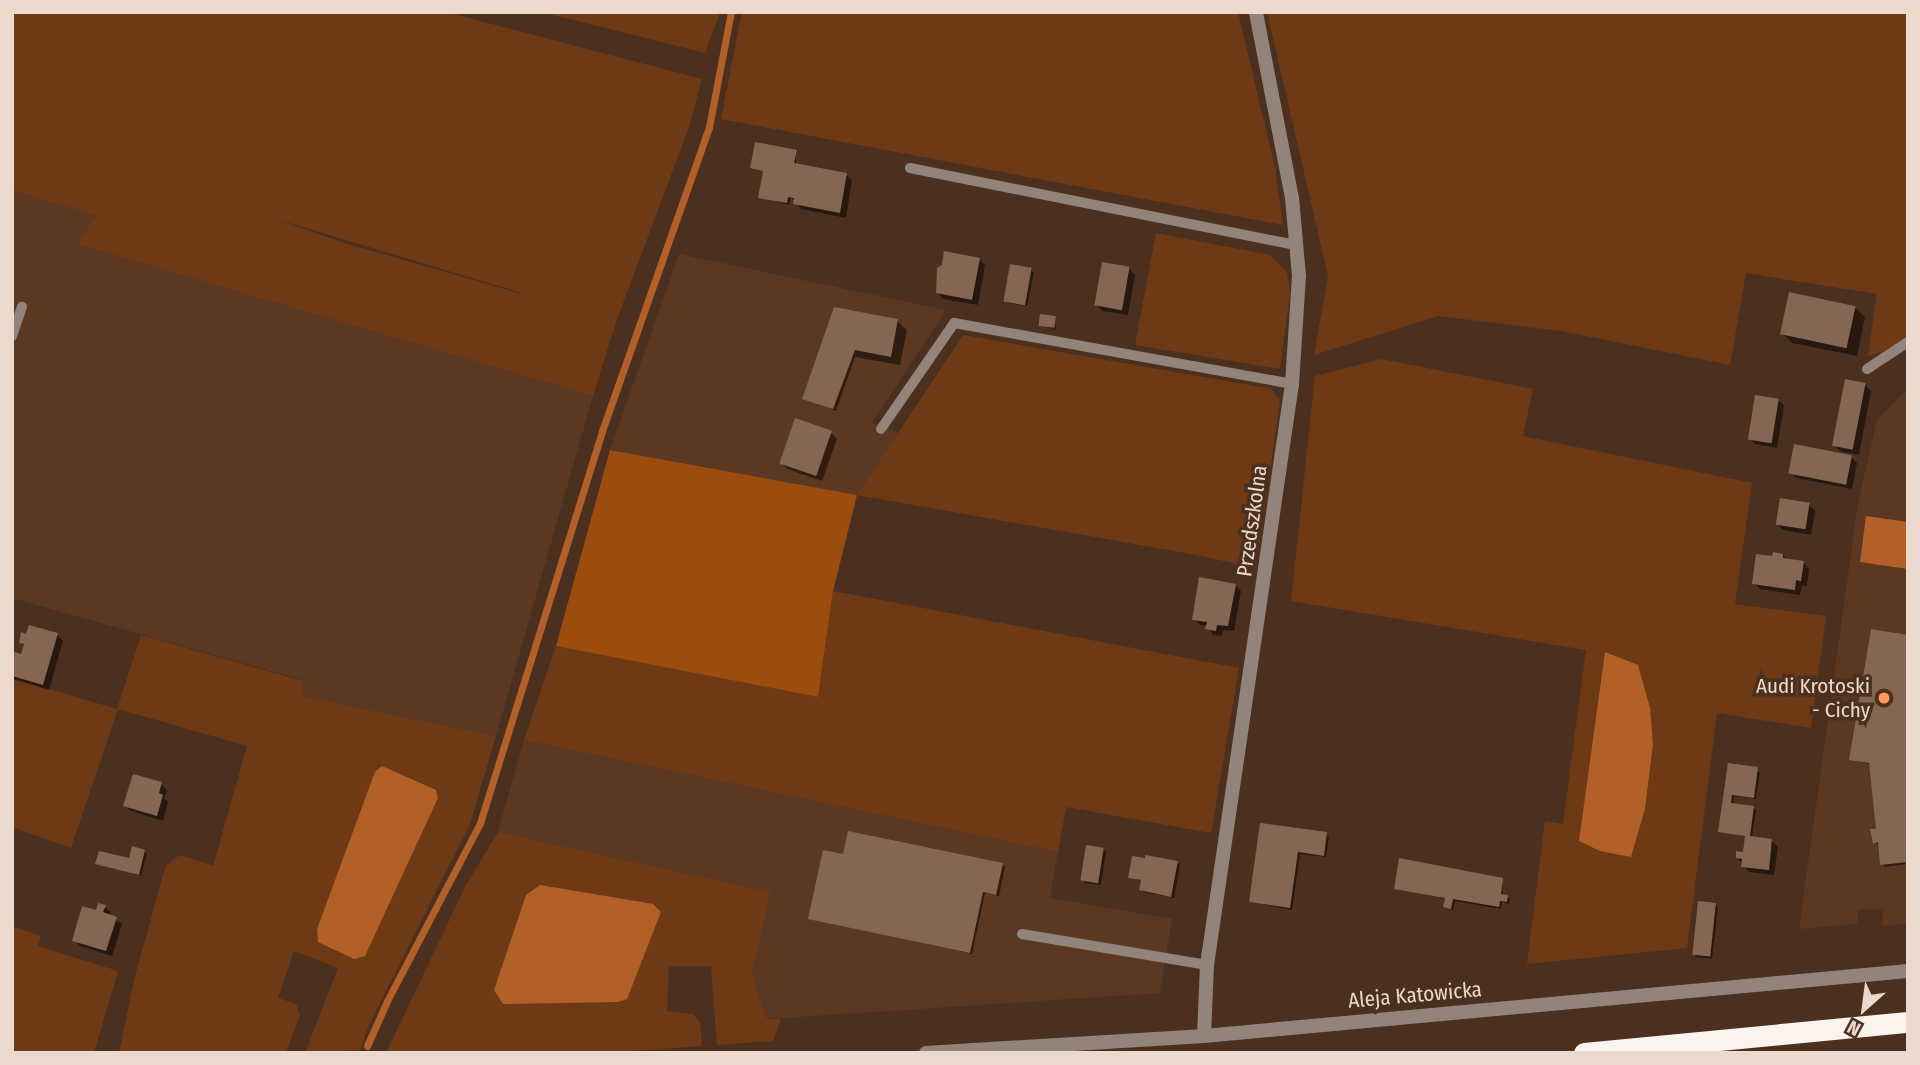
<!DOCTYPE html>
<html>
<head>
<meta charset="utf-8">
<style>
	body { margin:0 }
	#map { position:relative; width:1920px; height:1065px; overflow:hidden; background:#4c301f; font-family:"Fira Sans Condensed",sans-serif }
	div>[style] { position:absolute }
	[style*='--x'] { left:calc(var(--x)*1px); top:calc(var(--y)*1px); width:calc(var(--w)*1px); rotate:calc(var(--a)*1deg) }
	.built>* { inset:0; background:#5a3822 }
	.green>* { inset:0; background:#6e3915 }
	.forest>* { inset:0; background:#9c4c0d }
	.water>* { inset:0; background:#b26028 }
	.shadow>* { inset:0; background:#0007 }
	.stream>* { height:7px; margin:-3.5px; padding:0 3.5px; transform-origin:3.5px; border-radius:3.5px; background:#b26028 }
	.building>* { inset:0; background:#856653; transform-origin:0 0 }
	.service>* { height:10px; margin:-5px; padding:0 5px; transform-origin:5px; border-radius:5px; background:#92837b }
	.minor>* { height:14px; margin:-7px; padding:0 7px; transform-origin:7px; border-radius:7px; background:#92837b }
	.tertiary>* { height:14px; margin:-7px; padding:0 7px; transform-origin:7px; border-radius:7px; background:#92837b }
	.motorway>* { height:21px; margin:-10.5px; padding:0 10.5px; transform-origin:10.5px; border-radius:10.5px; background:#faf3ee }
	.dots>* { width:19px; height:19px; translate:-50% -50%; box-sizing:border-box; border:4px solid #4c301f; border-radius:50% }
	span { translate:-50% -50%; white-space:nowrap; text-align:center; line-height:1.15; -webkit-text-stroke:7px #4c301f; paint-order:stroke }
	.street-label { font-size:21px; color:#ebd9ce }
	.poi-label { font-size:21px; color:#ebd9ce }
	.right { translate:-100% -50%; text-align:right }
	.frame { position:absolute; inset:0; border:14px solid #ebd9ce; pointer-events:none }
	.north { position:absolute; left:1829px; top:974px; width:70px; height:70px; -webkit-text-stroke:5px #4c301f; paint-order:stroke; rotate:208deg; font-size:19px; font-weight:700; line-height:28px; text-align:center; color:#ebd9ce }
	.north::after { content:''; display:block; margin:auto; width:24px; height:32px; background:#ebd9ce; clip-path:polygon(50% 0,100% 100%,50% 72%,0 100%) }
</style>
</head>
<body>
<div id="map">
	<div class="built">
		<i style="clip-path:polygon(12px 190px,96px 216px,78px 244px,593px 396px,496px 736px,302px 696px,303px 680px,12px 598px)"></i>
		<i style="clip-path:polygon(679px 254px,946px 310px,872px 423px,899px 433px,857px 495px,610px 450px)"></i>
		<i style="clip-path:polygon(1908px 388px,1908px 924px,1882px 926px,1883px 909px,1858px 910px,1857px 924px,1799px 929px,1858px 503px,1877px 420px)"></i>
		<i style="clip-path:polygon(524px 740px,1058px 852px,1050px 898px,1172px 919px,1160px 993px,767px 1019px,752px 973px,771px 892px,498px 832px)"></i>
	</div>
	<div class="green">
		<i style="clip-path:polygon(evenodd,12px 12px,446px 12px,702px 79px,689px 127px,616px 322px,593px 396px,77px 244px,96px 216px,12px 190px,12px 12px,276px 219px,522px 293px,522px 294px,344px 243px,276px 219px)"></i>
		<i style="clip-path:polygon(542px 12px,720px 12px,705px 53px)"></i>
		<i style="clip-path:polygon(742px 12px,1238px 12px,1275px 168px,1283px 225px,721px 119px)"></i>
		<i style="clip-path:polygon(1267px 12px,1908px 12px,1908px 335px,1887px 351px,1868px 356px,1877px 294px,1746px 273px,1730px 365px,1561px 331px,1438px 316px,1314px 355px,1328px 276px)"></i>
		<i style="clip-path:polygon(1156px 233px,1270px 255px,1287px 272px,1290px 293px,1280px 369px,1135px 345px)"></i>
		<i style="clip-path:polygon(963px 335px,1272px 389px,1280px 401px,1256px 568px,1191px 554px,857px 495px)"></i>
		<i style="clip-path:polygon(evenodd,1381px 359px,1533px 389px,1523px 436px,1752px 483px,1735px 604px,1826px 616px,1811px 728px,1717px 713px,1687px 948px,1527px 964px,1545px 821px,1563px 824px,1586px 650px,1291px 601px,1315px 376px,1381px 359px,1653px 745px,1645px 809px,1631px 856px,1653px 745px)"></i>
		<i style="clip-path:polygon(833px 591px,1239px 668px,1211px 833px,1066px 807px,1058px 852px,524px 740px,556px 646px,818px 697px)"></i>
		<i style="clip-path:polygon(141px 635px,303px 681px,302px 696px,496px 736px,470px 824px,368px 1027px,360px 1050px,305px 1053px,338px 968px,294px 951px,278px 998px,296px 1004px,300px 1015px,286px 1053px,119px 1053px,135px 976px,166px 865px,180px 855px,213px 866px,247px 746px,118px 709px,71px 848px,12px 827px,12px 678px,117px 709px)"></i>
		<i style="clip-path:polygon(498px 832px,771px 892px,752px 973px,767px 1019px,781px 1019px,773px 1041px,717px 1045px,711px 966px,669px 966px,667px 1011px,693px 1014px,700px 1022px,702px 1046px,603px 1053px,386px 1053px,465px 887px)"></i>
		<i style="clip-path:polygon(12px 926px,41px 936px,38px 946px,118px 971px,94px 1053px,12px 1053px)"></i>
	</div>
	<div class="forest">
		<i style="clip-path:polygon(610px 450px,857px 495px,833px 591px,818px 697px,556px 646px)"></i>
	</div>
	<div class="water">
		<i style="clip-path:polygon(1866px 516px,1908px 522px,1908px 569px,1860px 562px)"></i>
		<i style="clip-path:polygon(1605px 652px,1638px 665px,1650px 708px,1653px 745px,1645px 809px,1631px 857px,1600px 851px,1579px 841px)"></i>
		<i style="clip-path:polygon(382px 766px,436px 790px,438px 798px,365px 956px,354px 959px,318px 942px,317px 929px,375px 772px)"></i>
		<i style="clip-path:polygon(540px 885px,653px 904px,661px 912px,627px 999px,618px 1002px,503px 1004px,494px 990px,526px 895px)"></i>
	</div>
	<div class="shadow">
		<i style="clip-path:polygon(796px 151px,796px 166px,846px 175px,852px 180px,846px 218px,801px 209px,791px 197px,789px 205px,760px 197px,765px 172px,752px 168px)"></i>
		<i style="clip-path:polygon(979px 259px,985px 265px,978px 305px,944px 299px,938px 293px)"></i>
		<i style="clip-path:polygon(1129px 269px,1135px 275px,1128px 315px,1102px 311px,1096px 305px)"></i>
		<i style="clip-path:polygon(1031px 270px,1034px 273px,1027px 306px,1008px 303px,1005px 300px)"></i>
		<i style="clip-path:polygon(1855px 308px,1865px 317px,1857px 356px,1792px 343px,1783px 334px)"></i>
		<i style="clip-path:polygon(1055px 318px,1056px 330px,1040px 325px)"></i>
		<i style="clip-path:polygon(897px 321px,907px 330px,900px 365px,855px 357px,836px 411px,804px 398px,825px 343px)"></i>
		<i style="clip-path:polygon(1865px 385px,1871px 391px,1859px 455px,1840px 451px,1834px 445px)"></i>
		<i style="clip-path:polygon(1779px 400px,1784px 406px,1777px 448px,1755px 444px,1749px 438px)"></i>
		<i style="clip-path:polygon(831px 433px,837px 439px,822px 481px,787px 469px,781px 463px)"></i>
		<i style="clip-path:polygon(1851px 457px,1857px 463px,1852px 489px,1796px 478px,1790px 472px)"></i>
		<i style="clip-path:polygon(1809px 505px,1815px 511px,1811px 535px,1783px 530px,1777px 524px)"></i>
		<i style="clip-path:polygon(1783px 555px,1788px 560px,1804px 563px,1809px 569px,1807px 586px,1802px 585px,1800px 595px,1760px 589px,1754px 583px,1774px 558px)"></i>
		<i style="clip-path:polygon(1235px 585px,1241px 591px,1234px 631px,1223px 630px,1222px 636px,1213px 635px,1208px 626px,1200px 625px,1194px 619px)"></i>
		<i style="clip-path:polygon(57px 635px,63px 641px,49px 690px,12px 679px,12px 653px,22px 656px,25px 647px,20px 642px)"></i>
		<i style="clip-path:polygon(1908px 637px,1908px 864px,1884px 867px,1880px 845px,1875px 843px,1878px 830px,1871px 765px,1851px 759px)"></i>
		<i style="clip-path:polygon(1729px 765px,1760px 772px,1756px 799px,1734px 796px,1733px 805px,1753px 807px,1756px 810px,1752px 838px,1772px 841px,1778px 847px,1774px 875px,1749px 872px,1737px 857px,1745px 854px,1747px 837px,1719px 831px)"></i>
		<i style="clip-path:polygon(161px 784px,167px 790px,164px 798px,168px 802px,163px 821px,131px 811px,125px 805px)"></i>
		<i style="clip-path:polygon(1262px 825px,1329px 836px,1326px 857px,1300px 854px,1292px 910px,1251px 902px)"></i>
		<i style="clip-path:polygon(1103px 850px,1106px 852px,1101px 885px,1085px 883px,1083px 880px)"></i>
		<i style="clip-path:polygon(144px 851px,147px 854px,141px 876px,97px 864px,130px 860px)"></i>
		<i style="clip-path:polygon(1177px 863px,1180px 865px,1174px 898px,1143px 892px,1142px 881px,1130px 877px)"></i>
		<i style="clip-path:polygon(1002px 865px,1005px 867px,999px 896px,985px 893px,972px 954px,810px 918px)"></i>
		<i style="clip-path:polygon(1502px 880px,1503px 896px,1510px 899px,1509px 904px,1502px 902px,1501px 909px,1455px 901px,1453px 910px,1445px 906px,1447px 899px,1396px 888px)"></i>
		<i style="clip-path:polygon(1716px 904px,1718px 907px,1712px 959px,1696px 957px,1694px 954px)"></i>
		<i style="clip-path:polygon(105px 907px,111px 913px,110px 916px,122px 924px,112px 956px,80px 946px,74px 940px)"></i>
	</div>
	<div class="stream">
		<i style="--x:367;--y:1046;--w:49;--a:-66"></i>
		<i style="--x:387;--y:1001;--w:201;--a:-62.4"></i>
		<i style="--x:480;--y:823;--w:411;--a:-72.7"></i>
		<i style="--x:602;--y:431;--w:322;--a:-70.6"></i>
		<i style="--x:709;--y:127;--w:117;--a:-79.2"></i>
	</div>
	<div class="building">
		<i style="clip-path:polygon(755px 142px,797px 150px,794px 163px,847px 173px,840px 213px,793px 204px,794px 198px,788px 197px,787px 203px,758px 198px,763px 171px,750px 168px)"></i>
		<i style="clip-path:polygon(944px 251px,980px 258px,972px 300px,936px 293px,937px 268px,942px 265px)"></i>
		<i style="left:1102px;top:262px;width:28px;height:44px;rotate:10deg"></i>
		<i style="left:1010px;top:264px;width:22px;height:38px;rotate:10deg"></i>
		<i style="left:1789px;top:292px;width:68px;height:43px;rotate:12deg"></i>
		<i style="clip-path:polygon(834px 307px,898px 319px,891px 357px,855px 350px,833px 409px,802px 399px)"></i>
		<i style="left:1040px;top:314px;width:16px;height:12px;rotate:7deg"></i>
		<i style="left:1845px;top:379px;width:21px;height:68px;rotate:11deg"></i>
		<i style="left:1755px;top:395px;width:24px;height:45px;rotate:9deg"></i>
		<i style="left:795px;top:418px;width:39px;height:48px;rotate:19deg"></i>
		<i style="left:1794px;top:444px;width:59px;height:30px;rotate:11deg"></i>
		<i style="left:1780px;top:498px;width:30px;height:27px;rotate:9deg"></i>
		<i style="clip-path:polygon(1773px 552px,1783px 554px,1783px 558px,1804px 561px,1801px 581px,1796px 580px,1795px 590px,1752px 584px,1756px 554px,1772px 556px)"></i>
		<i style="clip-path:polygon(1199px 577px,1236px 584px,1228px 626px,1217px 625px,1216px 631px,1205px 629px,1207px 622px,1192px 620px)"></i>
		<i style="clip-path:polygon(29px 625px,58px 633px,43px 685px,12px 676px,12px 651px,21px 654px,24px 644px,19px 643px,21px 632px,26px 634px)"></i>
		<i style="clip-path:polygon(1871px 629px,1908px 635px,1908px 862px,1880px 865px,1878px 842px,1873px 844px,1870px 829px,1876px 829px,1869px 763px,1849px 760px)"></i>
		<i style="clip-path:polygon(1728px 763px,1758px 767px,1754px 798px,1732px 795px,1731px 803px,1754px 806px,1750px 836px,1772px 839px,1769px 870px,1741px 867px,1742px 859px,1736px 858px,1736px 851px,1743px 852px,1745px 836px,1718px 832px)"></i>
		<i style="clip-path:polygon(133px 774px,162px 782px,159px 793px,163px 795px,157px 816px,123px 806px)"></i>
		<i style="clip-path:polygon(1260px 823px,1327px 832px,1324px 856px,1298px 852px,1290px 908px,1249px 902px)"></i>
		<i style="clip-path:polygon(848px 831px,1003px 863px,996px 895px,983px 892px,970px 953px,808px 919px,823px 850px,843px 854px)"></i>
		<i style="left:1086px;top:845px;width:18px;height:36px;rotate:9deg"></i>
		<i style="clip-path:polygon(132px 846px,145px 850px,139px 875px,95px 864px,99px 851px,129px 858px)"></i>
		<i style="clip-path:polygon(1145px 855px,1178px 861px,1171px 897px,1139px 890px,1141px 880px,1128px 878px,1132px 856px,1145px 858px)"></i>
		<i style="clip-path:polygon(1399px 858px,1503px 878px,1501px 894px,1508px 895px,1507px 902px,1500px 901px,1499px 907px,1453px 899px,1451px 909px,1443px 907px,1445px 898px,1394px 889px)"></i>
		<i style="left:1698px;top:901px;width:18px;height:54px;rotate:6deg"></i>
		<i style="clip-path:polygon(98px 903px,106px 905px,103px 912px,117px 917px,106px 951px,72px 941px,82px 906px,96px 910px)"></i>
	</div>
	<div class="service">
		<i style="--x:910;--y:168;--w:393;--a:11.3"></i>
		<i style="--x:12;--y:336;--w:31;--a:-71"></i>
		<i style="--x:1867;--y:369;--w:49;--a:-33.4"></i>
		<i style="--x:881;--y:429;--w:129;--a:-55.4"></i>
		<i style="--x:954;--y:323;--w:343;--a:10.2"></i>
		<i style="--x:1022;--y:934;--w:188;--a:9.5"></i>
	</div>
	<div class="minor">
		<i style="--x:1204;--y:1036;--w:71;--a:-87.6"></i>
		<i style="--x:1207;--y:965;--w:587;--a:-81.68"></i>
		<i style="--x:1292;--y:384;--w:108;--a:-86.3"></i>
		<i style="--x:1299;--y:276;--w:78;--a:-95.1"></i>
		<i style="--x:1292;--y:198;--w:189;--a:-101"></i>
	</div>
	<div class="tertiary">
		<i style="--x:926;--y:1053;--w:279;--a:-3.5"></i>
		<i style="--x:1204;--y:1036;--w:707;--a:-5.28"></i>
	</div>
	<div class="motorway">
		<i style="--x:1584;--y:1053;--w:325;--a:-5.5"></i>
	</div>
	<div class="dots">
		<i style="left:1884px;top:698px;background:#ff9a5b"></i>
	</div>
	<div class="street-label">
		<span style="left:1252px;top:521px;rotate:-82deg">Przedszkolna</span>
		<span style="left:1415px;top:995px;rotate:-5deg">Aleja Katowicka</span>
	</div>
	<div class="poi-label">
		<span class="right" style="left:1870px;top:698px">Audi Krotoski<br>- Cichy</span>
	</div>
	<div class="frame"></div>
	<div class="north">N</div>
</div>
</body>
</html>
